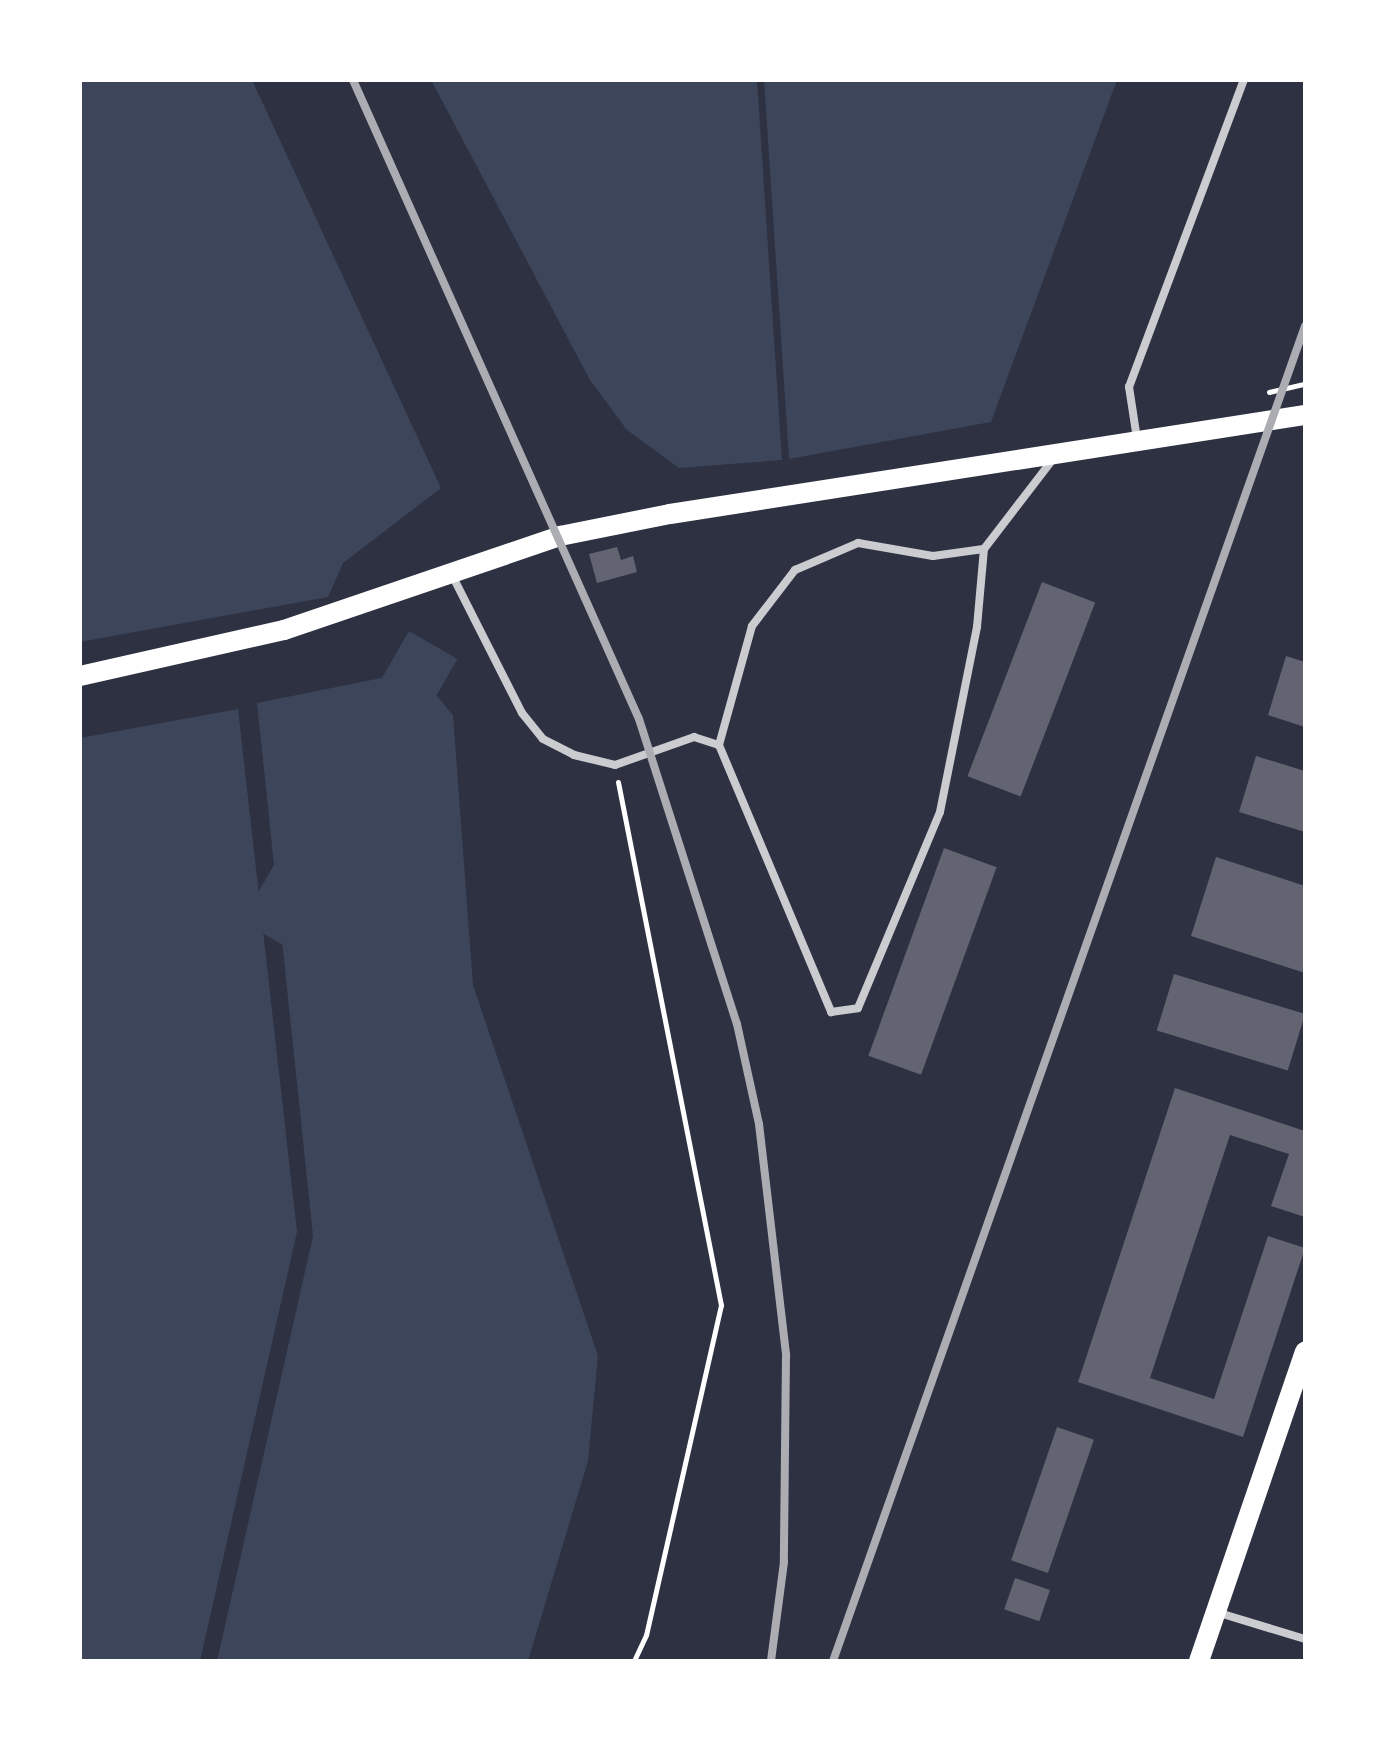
<!DOCTYPE html>
<html>
<head>
<meta charset="utf-8">
<style>
	body { margin:0 }
	#map { position:relative; width:1385px; height:1741px; overflow:hidden; background:#2d3142; font-family:Roboto,sans-serif }
	div>[style] { position:absolute }
	[style*='--x'] { left:calc(var(--x)*1px); top:calc(var(--y)*1px); width:calc(var(--w)*1px); rotate:calc(var(--a)*1deg) }
	.green>* { inset:0; background:#3c4559; transform-origin:0 0 }
	.building>* { inset:0; background:#626471; transform-origin:0 0 }
	.path>* { height:5px; margin:-2.5px; padding:0 2.5px; transform-origin:2.5px; border-radius:2.5px; background:#fff }
	.service>* { height:8px; margin:-4px; padding:0 4px; transform-origin:4px; border-radius:4px; background:#caccd0 }
	.secondary>* { height:20px; margin:-10px; padding:0 10px; transform-origin:10px; border-radius:10px; background:#fff }
	.rail>* { height:8px; margin:-4px; padding:0 4px; transform-origin:4px; border-radius:4px; background:#abadb3 }
	span { translate:-50% -50%; white-space:nowrap; text-align:center; line-height:1.15; -webkit-text-stroke:10px #fff; paint-order:stroke }
	.frame { position:absolute; inset:0; border:82px solid #fff; pointer-events:none }
</style>
</head>
<body>
<div id="map">
	<div class="green">
		<i style="clip-path:polygon(80px 80px,252px 80px,441px 488px,343px 563px,328px 597px,80px 642px)"></i>
		<i style="clip-path:polygon(431px 80px,757px 80px,782px 460px,679px 468px,627px 430px,590px 380px)"></i>
		<i style="clip-path:polygon(764px 80px,1117px 80px,991px 422px,789px 459px)"></i>
		<i style="left:409px;top:631px;width:56px;height:335px;rotate:30deg"></i>
		<i style="clip-path:polygon(416px 671px,453px 715px,473px 985px,598px 1356px,588px 1461px,528px 1661px,217px 1661px,313px 1236px,257px 703px)"></i>
		<i style="clip-path:polygon(238px 709px,297px 1232px,200px 1661px,80px 1661px,80px 738px)"></i>
	</div>
	<div class="building">
		<i style="clip-path:polygon(617px 547px,621px 560px,633px 556px,637px 572px,597px 583px,589px 554px)"></i>
		<i style="left:1042px;top:582px;width:57px;height:208px;rotate:21deg"></i>
		<i style="clip-path:polygon(1286px 656px,1305px 662px,1305px 727px,1268px 715px)"></i>
		<i style="clip-path:polygon(1256px 756px,1305px 771px,1305px 832px,1239px 812px)"></i>
		<i style="left:944px;top:848px;width:56px;height:221px;rotate:20deg"></i>
		<i style="clip-path:polygon(1216px 857px,1305px 886px,1305px 973px,1191px 936px)"></i>
		<i style="left:1174px;top:974px;width:137px;height:59px;rotate:17deg"></i>
		<i style="clip-path:polygon(1175px 1088px,1305px 1131px,1305px 1217px,1271px 1206px,1289px 1154px,1230px 1135px,1150px 1378px,1214px 1399px,1268px 1236px,1305px 1248px,1243px 1437px,1078px 1382px)"></i>
		<i style="left:1057px;top:1427px;width:39px;height:141px;rotate:19deg"></i>
		<i style="left:1015px;top:1578px;width:37px;height:33px;rotate:19deg"></i>
	</div>
	<div class="path">
		<i style="--x:1269;--y:392;--w:37;--a:-13"></i>
		<i style="--x:618;--y:782;--w:533;--a:78.86"></i>
		<i style="--x:721;--y:1305;--w:338;--a:102.8"></i>
		<i style="--x:646;--y:1635;--w:29;--a:115"></i>
	</div>
	<div class="service">
		<i style="--x:1137;--y:439;--w:53;--a:-98.7"></i>
		<i style="--x:1129;--y:387;--w:328;--a:-69.5"></i>
		<i style="--x:451;--y:573;--w:157;--a:63.1"></i>
		<i style="--x:522;--y:713;--w:33;--a:51"></i>
		<i style="--x:543;--y:739;--w:35;--a:27"></i>
		<i style="--x:574;--y:755;--w:42;--a:13.7"></i>
		<i style="--x:615;--y:765;--w:84;--a:-19.5"></i>
		<i style="--x:694;--y:737;--w:26;--a:18"></i>
		<i style="--x:719;--y:745;--w:290;--a:67.2"></i>
		<i style="--x:831;--y:1012;--w:27;--a:-8"></i>
		<i style="--x:858;--y:1008;--w:212;--a:-67.3"></i>
		<i style="--x:940;--y:812;--w:189;--a:-78.7"></i>
		<i style="--x:977;--y:627;--w:78;--a:-84.9"></i>
		<i style="--x:984;--y:549;--w:113;--a:-52.5"></i>
		<i style="--x:719;--y:745;--w:123;--a:-74.5"></i>
		<i style="--x:752;--y:626;--w:71;--a:-52.5"></i>
		<i style="--x:795;--y:570;--w:69;--a:-23.2"></i>
		<i style="--x:858;--y:543;--w:76;--a:9.8"></i>
		<i style="--x:933;--y:556;--w:51;--a:-7.8"></i>
		<i style="--x:1216;--y:1612;--w:93;--a:16.9"></i>
	</div>
	<div class="secondary">
		<i style="--x:80;--y:676;--w:209;--a:-12.7"></i>
		<i style="--x:284;--y:630;--w:292;--a:-18.8"></i>
		<i style="--x:560;--y:536;--w:112;--a:-11.3"></i>
		<i style="--x:670;--y:514;--w:643;--a:-8.86"></i>
		<i style="--x:1199;--y:1661;--w:327;--a:-71.1"></i>
	</div>
	<div class="rail">
		<i style="--x:353;--y:80;--w:700;--a:65.89"></i>
		<i style="--x:639;--y:719;--w:320;--a:72.2"></i>
		<i style="--x:737;--y:1024;--w:102;--a:77.6"></i>
		<i style="--x:759;--y:1124;--w:233;--a:83.3"></i>
		<i style="--x:786;--y:1355;--w:207;--a:90.6"></i>
		<i style="--x:784;--y:1562;--w:100;--a:97.5"></i>
		<i style="--x:833;--y:1661;--w:1416;--a:-70.53"></i>
	</div>
	<div class="frame"></div>
</div>
</body>
</html>
